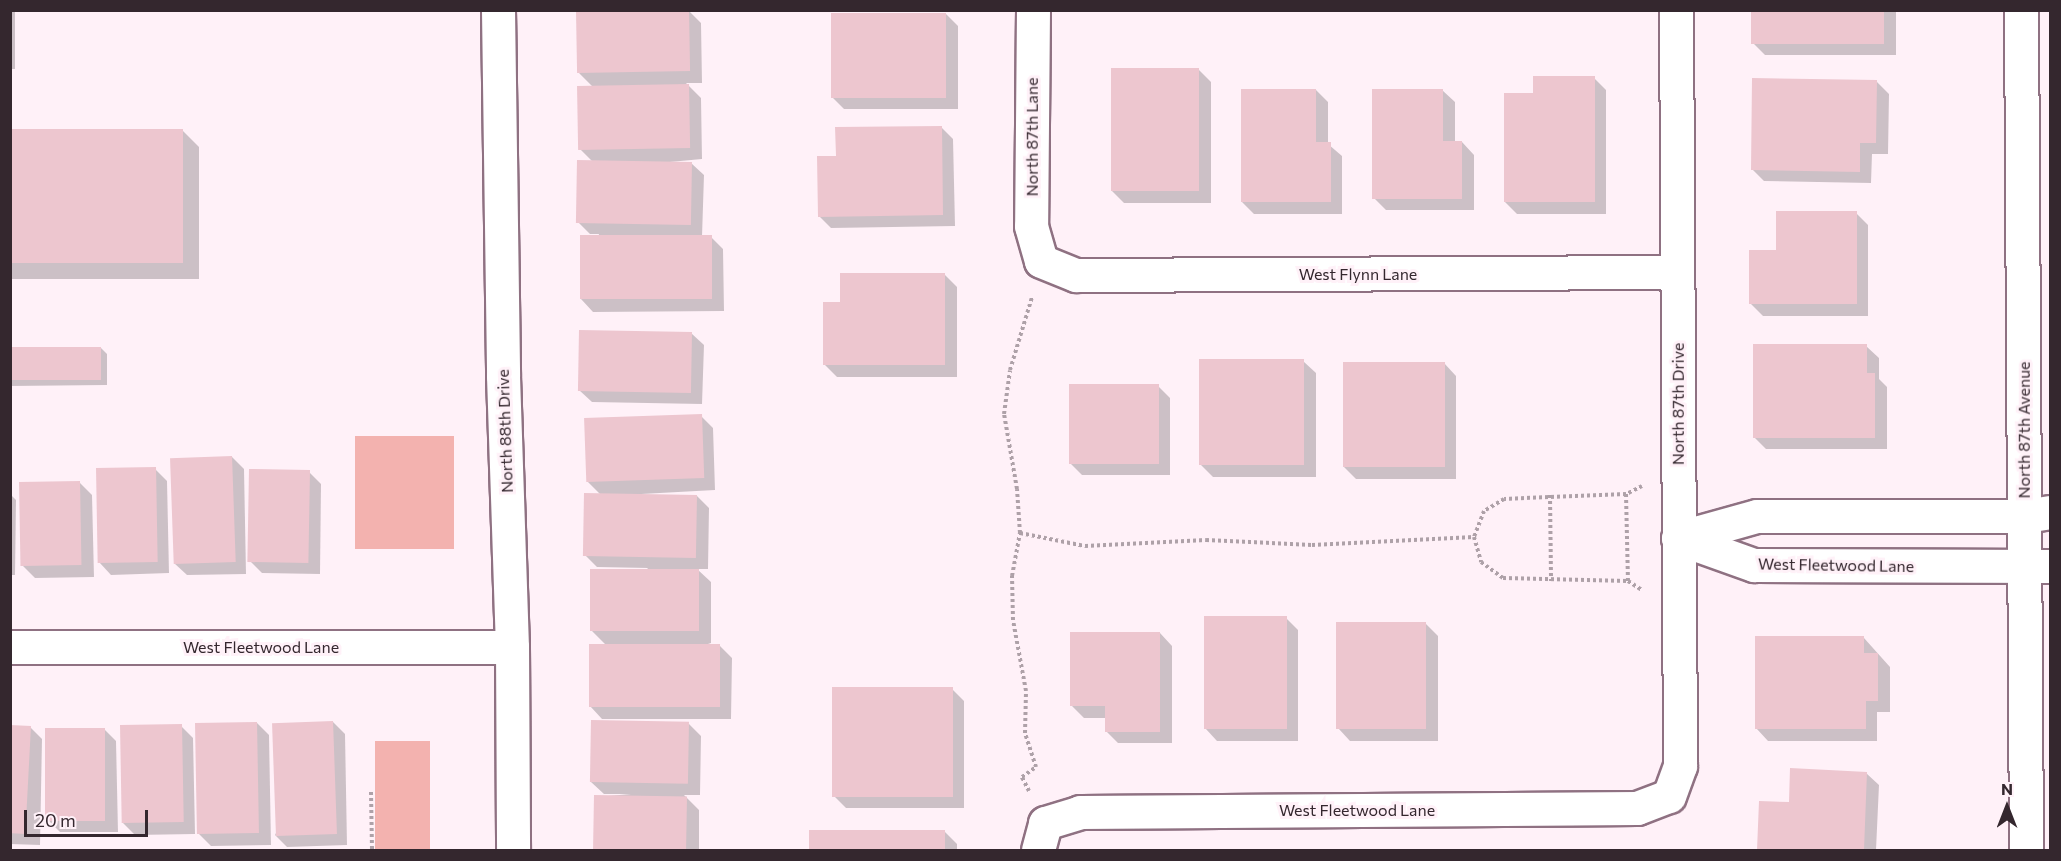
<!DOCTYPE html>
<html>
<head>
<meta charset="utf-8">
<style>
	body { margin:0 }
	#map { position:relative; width:2061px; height:861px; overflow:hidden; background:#fff1f8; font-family:Commissioner,sans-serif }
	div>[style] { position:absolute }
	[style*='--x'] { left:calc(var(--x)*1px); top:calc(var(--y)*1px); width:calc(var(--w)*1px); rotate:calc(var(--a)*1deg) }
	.green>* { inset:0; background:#f3b2af; transform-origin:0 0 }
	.shadow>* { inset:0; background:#0003; transform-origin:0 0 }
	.building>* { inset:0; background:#edc6cf; transform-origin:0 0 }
	.path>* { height:4px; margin-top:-2px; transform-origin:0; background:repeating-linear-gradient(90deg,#aea1a8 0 3px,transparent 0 6px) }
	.roads { filter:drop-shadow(2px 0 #8f7182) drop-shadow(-2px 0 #8f7182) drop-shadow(0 2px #8f7182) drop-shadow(0 -2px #8f7182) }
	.minor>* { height:33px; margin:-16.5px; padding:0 16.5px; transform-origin:16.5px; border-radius:16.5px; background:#fff }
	span { translate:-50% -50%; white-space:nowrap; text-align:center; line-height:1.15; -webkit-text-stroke:6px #fff1f8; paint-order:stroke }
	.street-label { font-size:16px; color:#34272e }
	.frame { position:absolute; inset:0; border:12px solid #34272e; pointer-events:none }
	.north { position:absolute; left:1977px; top:777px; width:60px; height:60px; -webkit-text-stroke:4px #fff1f8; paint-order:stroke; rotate:0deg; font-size:16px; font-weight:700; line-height:24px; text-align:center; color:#34272e }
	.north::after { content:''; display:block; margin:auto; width:21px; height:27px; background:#34272e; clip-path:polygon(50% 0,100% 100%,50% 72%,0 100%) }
	.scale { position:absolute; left:24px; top:810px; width:124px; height:27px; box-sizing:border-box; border:3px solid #34272e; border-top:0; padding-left:8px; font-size:18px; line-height:21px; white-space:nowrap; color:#34272e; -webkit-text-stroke:4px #fff1f8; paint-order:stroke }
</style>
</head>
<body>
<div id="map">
	<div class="green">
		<i style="left:454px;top:436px;width:113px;height:99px;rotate:90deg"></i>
		<i style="left:375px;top:741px;width:55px;height:109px"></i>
	</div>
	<div class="shadow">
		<i style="left:10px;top:10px;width:5px;height:59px"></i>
		<i style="clip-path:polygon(1753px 10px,1896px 10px,1896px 55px,1765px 55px,1753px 43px)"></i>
		<i style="clip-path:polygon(689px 11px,701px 23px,702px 83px,686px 83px,701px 98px,702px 159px,659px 163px,691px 163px,704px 175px,702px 237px,711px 237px,723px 249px,724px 311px,593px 312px,581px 299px,599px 234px,590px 234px,578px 222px,593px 162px,580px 149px,594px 88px,579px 73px)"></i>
		<i style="clip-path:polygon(946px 14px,958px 26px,958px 109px,844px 109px,832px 97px)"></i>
		<i style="clip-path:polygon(1198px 69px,1211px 82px,1211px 203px,1124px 203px,1112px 191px)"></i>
		<i style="clip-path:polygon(1594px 78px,1606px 90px,1606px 214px,1517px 214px,1505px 202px)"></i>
		<i style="clip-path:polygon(1877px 82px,1889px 94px,1888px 154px,1872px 154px,1871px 183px,1764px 181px,1752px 169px)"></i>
		<i style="clip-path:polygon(1316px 90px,1328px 102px,1328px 144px,1342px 156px,1342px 214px,1254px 214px,1242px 202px)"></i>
		<i style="clip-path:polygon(1442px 90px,1455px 102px,1455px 142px,1462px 142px,1474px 155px,1474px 210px,1386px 210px,1374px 198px)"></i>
		<i style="clip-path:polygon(941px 127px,953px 139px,955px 226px,831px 228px,819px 216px,837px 158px)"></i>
		<i style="clip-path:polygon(10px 130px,182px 130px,199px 147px,199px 279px,10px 279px)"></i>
		<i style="clip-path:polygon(1856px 213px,1868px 225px,1868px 316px,1763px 316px,1751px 304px)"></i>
		<i style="clip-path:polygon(945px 275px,957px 287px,957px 377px,837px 377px,825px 365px,841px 304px)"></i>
		<i style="clip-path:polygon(691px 333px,704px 345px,702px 404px,592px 402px,579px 390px)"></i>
		<i style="clip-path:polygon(1866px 346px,1879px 358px,1879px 379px,1887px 387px,1887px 449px,1766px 449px,1754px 437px)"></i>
		<i style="clip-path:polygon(101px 348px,107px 354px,107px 385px,10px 386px,10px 349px)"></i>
		<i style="clip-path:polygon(1303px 361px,1316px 373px,1316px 477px,1213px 477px,1201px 465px)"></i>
		<i style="clip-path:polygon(1444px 363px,1456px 376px,1456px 479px,1356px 479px,1344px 467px)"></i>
		<i style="clip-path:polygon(1158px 386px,1170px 398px,1170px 475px,1082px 475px,1070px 463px)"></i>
		<i style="clip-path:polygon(701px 416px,713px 428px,715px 490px,623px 495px,697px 496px,709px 508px,708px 569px,697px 569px,711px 582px,711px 643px,702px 646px,720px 646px,732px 658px,731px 719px,602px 719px,590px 706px,606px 645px,592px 631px,648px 568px,597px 567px,585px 555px,601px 495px,587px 481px)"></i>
		<i style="clip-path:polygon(232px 457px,244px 469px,246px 574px,187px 575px,174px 563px)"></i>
		<i style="clip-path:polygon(155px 469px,167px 481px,169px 573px,111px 575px,99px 562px)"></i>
		<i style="clip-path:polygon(309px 472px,321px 484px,320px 574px,262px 573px,250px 561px)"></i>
		<i style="clip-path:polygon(80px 483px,92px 495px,94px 577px,35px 578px,23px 566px)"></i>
		<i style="clip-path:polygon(10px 494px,16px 500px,15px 575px,10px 575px)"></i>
		<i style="clip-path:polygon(1286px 618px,1298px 630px,1298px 741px,1217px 741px,1205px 728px)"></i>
		<i style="clip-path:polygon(1426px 624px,1438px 636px,1438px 741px,1350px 741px,1338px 728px)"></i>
		<i style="clip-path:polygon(1160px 633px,1172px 646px,1172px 743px,1118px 743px,1106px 731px,1106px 718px,1084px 718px,1072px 706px)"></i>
		<i style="clip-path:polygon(1864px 638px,1890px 667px,1890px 712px,1877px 712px,1877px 741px,1768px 741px,1756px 728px)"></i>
		<i style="clip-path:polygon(952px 689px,964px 701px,964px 808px,846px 808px,834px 796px)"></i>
		<i style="clip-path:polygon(333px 722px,345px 734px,347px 845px,287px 847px,275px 835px)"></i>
		<i style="clip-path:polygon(257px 723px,269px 735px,271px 845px,211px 846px,199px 834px)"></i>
		<i style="clip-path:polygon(689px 724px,701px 736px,700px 795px,684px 795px,699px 810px,699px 850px,595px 850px,596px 797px,631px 794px,604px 794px,591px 782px)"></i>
		<i style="clip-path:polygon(181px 726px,193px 738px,195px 834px,135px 835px,123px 823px)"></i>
		<i style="clip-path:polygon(10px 727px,30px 727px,42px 739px,40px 845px,10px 844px)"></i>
		<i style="clip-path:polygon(104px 729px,116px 741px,118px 832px,60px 832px,48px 820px)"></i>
		<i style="clip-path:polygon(1866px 773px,1879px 785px,1876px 850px,1758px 850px,1761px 802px,1790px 804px)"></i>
		<i style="clip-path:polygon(811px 832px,945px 832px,957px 844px,957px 850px,811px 850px)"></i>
	</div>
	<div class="building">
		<i style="left:689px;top:10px;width:61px;height:113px;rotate:89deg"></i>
		<i style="left:1751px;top:10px;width:133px;height:34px"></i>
		<i style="left:831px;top:13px;width:115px;height:85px"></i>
		<i style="left:1111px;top:68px;width:88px;height:123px"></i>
		<i style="clip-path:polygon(1533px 76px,1595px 76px,1595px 202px,1504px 202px,1504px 93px,1533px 93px)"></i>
		<i style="clip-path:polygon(1752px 78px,1877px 80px,1876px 143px,1860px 143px,1860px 172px,1751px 170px)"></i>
		<i style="left:689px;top:84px;width:64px;height:112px;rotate:89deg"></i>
		<i style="clip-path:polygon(1241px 89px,1316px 89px,1316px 142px,1331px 142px,1331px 202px,1241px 202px)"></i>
		<i style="clip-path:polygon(1372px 89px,1443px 89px,1443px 141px,1462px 141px,1462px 199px,1372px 199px)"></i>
		<i style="clip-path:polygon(942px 126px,943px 215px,818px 217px,817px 156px,836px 156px,835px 127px)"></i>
		<i style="left:10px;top:129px;width:173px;height:134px"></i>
		<i style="left:577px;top:160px;width:115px;height:63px;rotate:1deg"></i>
		<i style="clip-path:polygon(1776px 211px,1857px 211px,1857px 304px,1749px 304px,1749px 250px,1776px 250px)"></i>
		<i style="left:712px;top:235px;width:64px;height:132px;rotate:90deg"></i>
		<i style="clip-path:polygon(840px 273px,945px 273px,945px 365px,823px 365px,823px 302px,840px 302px)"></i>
		<i style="left:579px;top:330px;width:113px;height:61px;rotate:1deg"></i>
		<i style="clip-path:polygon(1753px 344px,1867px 344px,1867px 373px,1875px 373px,1875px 438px,1753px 438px)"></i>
		<i style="left:101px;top:347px;width:33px;height:91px;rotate:90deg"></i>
		<i style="left:1199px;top:359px;width:105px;height:106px"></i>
		<i style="left:1343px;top:362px;width:102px;height:105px"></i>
		<i style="left:1069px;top:384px;width:90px;height:80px"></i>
		<i style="left:702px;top:414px;width:64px;height:118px;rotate:88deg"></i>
		<i style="left:232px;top:456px;width:106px;height:62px;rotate:88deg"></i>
		<i style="left:156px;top:467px;width:95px;height:60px;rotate:89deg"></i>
		<i style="left:249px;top:469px;width:61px;height:93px;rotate:1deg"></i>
		<i style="left:80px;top:481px;width:84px;height:61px;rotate:89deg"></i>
		<i style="left:584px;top:493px;width:113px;height:63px;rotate:1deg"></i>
		<i style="left:699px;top:569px;width:62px;height:109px;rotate:90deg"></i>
		<i style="left:1204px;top:616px;width:83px;height:113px"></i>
		<i style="left:1336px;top:622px;width:90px;height:107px"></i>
		<i style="clip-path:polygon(1070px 632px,1160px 632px,1160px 732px,1105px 732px,1105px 706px,1070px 706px)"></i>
		<i style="clip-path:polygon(1755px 636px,1864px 636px,1864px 653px,1878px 653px,1878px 701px,1866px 701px,1866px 729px,1755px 729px)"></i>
		<i style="left:589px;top:644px;width:131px;height:63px"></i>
		<i style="left:832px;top:687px;width:121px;height:110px"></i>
		<i style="left:591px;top:720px;width:98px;height:62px;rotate:1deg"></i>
		<i style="left:333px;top:721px;width:113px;height:61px;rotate:88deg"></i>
		<i style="left:257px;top:722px;width:111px;height:62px;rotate:89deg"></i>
		<i style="left:182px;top:724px;width:98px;height:62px;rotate:89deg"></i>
		<i style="left:10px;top:725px;width:21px;height:108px;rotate:3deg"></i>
		<i style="left:45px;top:728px;width:60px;height:93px"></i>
		<i style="clip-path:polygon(1790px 768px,1867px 772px,1864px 850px,1757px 850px,1759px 801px,1789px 802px)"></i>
		<i style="left:594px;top:795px;width:93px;height:55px;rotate:1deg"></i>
		<i style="left:809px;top:830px;width:136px;height:20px"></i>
	</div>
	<div class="path">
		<i style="--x:1642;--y:486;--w:18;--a:153"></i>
		<i style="--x:1626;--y:494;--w:122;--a:177.7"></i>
		<i style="--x:1504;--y:499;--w:23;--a:149"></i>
		<i style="--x:1484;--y:511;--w:28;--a:111"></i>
		<i style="--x:1474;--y:537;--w:26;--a:74"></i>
		<i style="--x:1481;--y:562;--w:27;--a:36"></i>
		<i style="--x:1503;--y:578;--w:125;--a:1.4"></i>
		<i style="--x:1628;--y:581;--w:17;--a:33"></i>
		<i style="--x:1626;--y:494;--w:87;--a:88.7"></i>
		<i style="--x:1550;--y:495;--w:86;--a:89.3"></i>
		<i style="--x:1020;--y:533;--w:66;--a:11.3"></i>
		<i style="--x:1085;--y:546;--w:121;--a:-2.8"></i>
		<i style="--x:1206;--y:540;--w:106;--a:2.7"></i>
		<i style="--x:1312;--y:545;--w:162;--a:-2.8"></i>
		<i style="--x:1029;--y:791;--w:16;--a:-117"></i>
		<i style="--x:1022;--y:777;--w:17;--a:-36"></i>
		<i style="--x:1036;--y:767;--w:36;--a:-108"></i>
		<i style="--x:1025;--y:733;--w:42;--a:-88.6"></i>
		<i style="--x:1026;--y:691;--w:72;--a:-100.4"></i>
		<i style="--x:1013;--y:620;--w:44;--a:-91.3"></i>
		<i style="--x:1012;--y:576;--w:44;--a:-79.5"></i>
		<i style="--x:1020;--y:533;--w:44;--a:-93.9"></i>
		<i style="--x:1017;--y:489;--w:76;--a:-99.8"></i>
		<i style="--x:1004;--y:414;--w:44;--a:-82.2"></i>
		<i style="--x:1010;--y:370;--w:76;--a:-73.2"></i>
		<i style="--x:371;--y:792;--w:58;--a:89"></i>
	</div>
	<div class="roads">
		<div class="minor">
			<i style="--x:498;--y:10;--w:366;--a:89.2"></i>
			<i style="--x:503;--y:376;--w:271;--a:88.1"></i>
			<i style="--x:512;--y:647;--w:203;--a:89.7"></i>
			<i style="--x:1033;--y:10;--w:216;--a:90.5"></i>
			<i style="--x:1031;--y:226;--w:36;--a:74"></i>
			<i style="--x:1041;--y:261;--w:38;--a:22"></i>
			<i style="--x:1076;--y:275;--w:601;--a:-0.29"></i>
			<i style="--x:2021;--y:10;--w:840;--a:89.66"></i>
			<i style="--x:1678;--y:538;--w:81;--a:19.6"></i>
			<i style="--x:1754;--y:565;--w:296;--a:0.2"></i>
			<i style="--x:1678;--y:538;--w:82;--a:-15.6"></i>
			<i style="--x:1757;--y:516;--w:268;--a:0"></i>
			<i style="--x:2025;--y:516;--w:25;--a:-9"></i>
			<i style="--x:10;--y:647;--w:502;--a:0"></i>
			<i style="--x:1038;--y:850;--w:28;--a:-75"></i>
			<i style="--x:1045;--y:823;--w:37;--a:-17"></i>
			<i style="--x:1080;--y:812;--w:557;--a:-0.41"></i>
			<i style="--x:1637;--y:808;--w:34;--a:-21"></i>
			<i style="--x:1669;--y:796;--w:32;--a:-70"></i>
			<i style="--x:1680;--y:766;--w:756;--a:-90.3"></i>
		</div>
	</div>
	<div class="street-label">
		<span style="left:1032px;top:137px;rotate:-90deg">North 87th Lane</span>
		<span style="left:1358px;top:274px">West Flynn Lane</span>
		<span style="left:1678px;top:404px;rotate:-90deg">North 87th Drive</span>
		<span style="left:2024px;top:430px;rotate:-90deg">North 87th Avenue</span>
		<span style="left:505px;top:431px;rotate:-92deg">North 88th Drive</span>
		<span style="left:1836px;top:565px;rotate:1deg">West Fleetwood Lane</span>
		<span style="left:261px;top:647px">West Fleetwood Lane</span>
		<span style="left:1357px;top:810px">West Fleetwood Lane</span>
	</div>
	<div class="frame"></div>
	<div class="north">N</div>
	<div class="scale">20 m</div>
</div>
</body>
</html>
